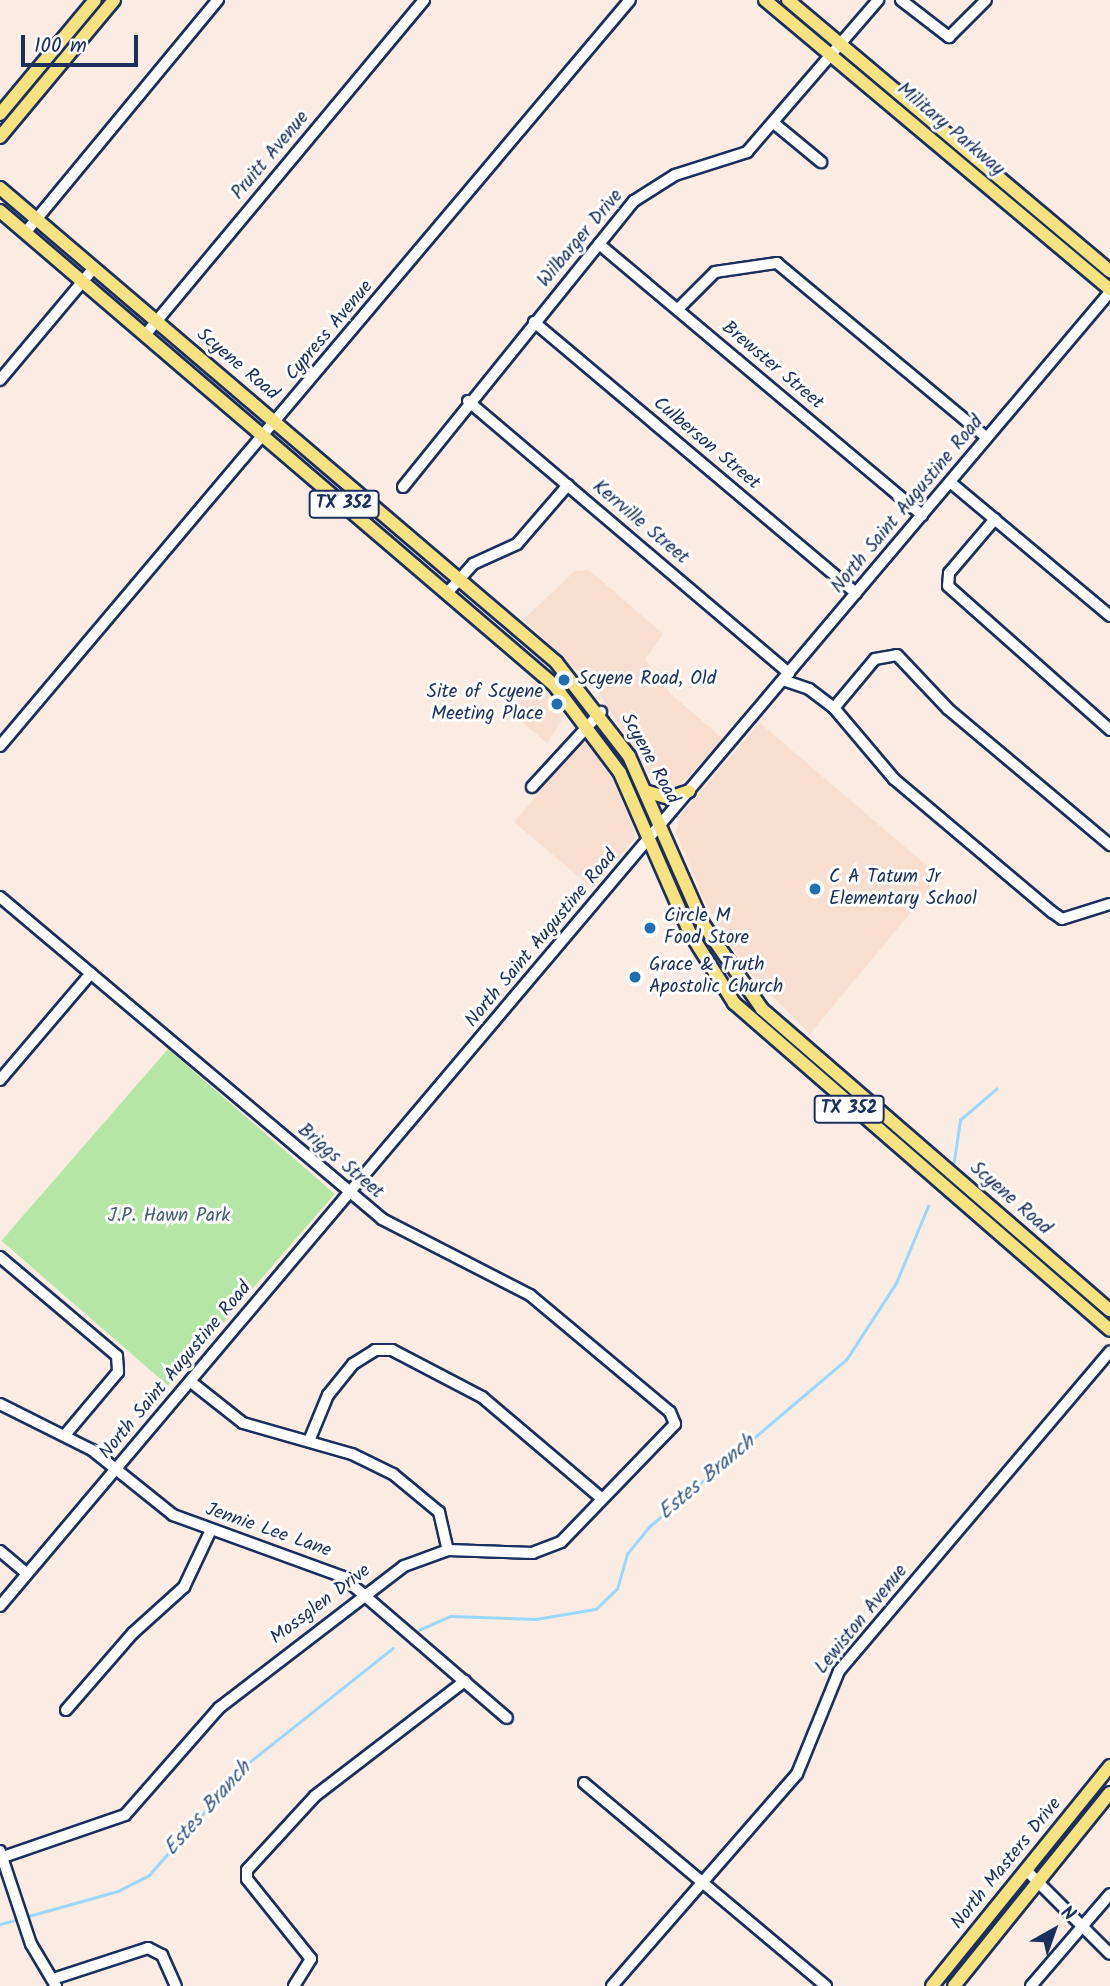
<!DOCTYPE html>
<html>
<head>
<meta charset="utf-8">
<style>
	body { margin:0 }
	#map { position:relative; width:1110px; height:1986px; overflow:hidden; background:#faece2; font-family:Kalam,sans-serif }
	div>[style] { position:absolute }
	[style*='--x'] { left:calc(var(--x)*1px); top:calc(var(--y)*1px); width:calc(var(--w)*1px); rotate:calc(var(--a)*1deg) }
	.built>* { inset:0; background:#f7dece }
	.green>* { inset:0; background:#b6e6a5; transform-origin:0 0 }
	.stream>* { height:2.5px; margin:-1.25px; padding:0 1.25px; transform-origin:1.25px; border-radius:1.25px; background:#9bd6fb }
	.roads { filter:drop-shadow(2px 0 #1b2f5e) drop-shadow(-2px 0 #1b2f5e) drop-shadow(0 2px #1b2f5e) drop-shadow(0 -2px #1b2f5e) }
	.minor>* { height:10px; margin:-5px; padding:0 5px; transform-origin:5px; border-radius:5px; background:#fff }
	.major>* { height:12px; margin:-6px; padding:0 6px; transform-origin:6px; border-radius:6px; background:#f7e281 }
	.dots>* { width:19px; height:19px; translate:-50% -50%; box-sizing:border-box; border:4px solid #fff; border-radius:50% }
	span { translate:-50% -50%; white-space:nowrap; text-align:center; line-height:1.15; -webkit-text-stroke:6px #fff; paint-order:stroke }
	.shield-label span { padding:2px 5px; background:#fff; border:2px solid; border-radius:5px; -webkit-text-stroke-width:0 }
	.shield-label { font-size:18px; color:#1b2f5e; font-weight:700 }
	.street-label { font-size:19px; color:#1b2f5e }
	.poi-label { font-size:19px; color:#1b2f5e }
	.left { translate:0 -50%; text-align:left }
	.right { translate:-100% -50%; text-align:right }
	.park-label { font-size:19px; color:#425d70 }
	.water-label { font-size:21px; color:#3b5985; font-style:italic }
	.north { position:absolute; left:1019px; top:1895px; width:70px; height:70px; -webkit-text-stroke:5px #fff; paint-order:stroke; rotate:40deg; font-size:19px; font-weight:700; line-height:28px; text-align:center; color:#1b2f5e }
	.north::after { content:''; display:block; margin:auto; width:24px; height:32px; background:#1b2f5e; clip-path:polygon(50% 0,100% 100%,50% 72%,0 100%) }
	.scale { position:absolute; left:21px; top:35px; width:117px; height:32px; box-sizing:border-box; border:4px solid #1b2f5e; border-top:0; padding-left:9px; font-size:21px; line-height:24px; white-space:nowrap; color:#1b2f5e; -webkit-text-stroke:5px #fff; paint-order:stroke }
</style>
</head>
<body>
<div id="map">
	<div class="built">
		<i style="clip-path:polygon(589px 570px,663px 634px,645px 659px,671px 694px,723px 739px,672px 793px,658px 788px,598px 691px,524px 619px,575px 571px)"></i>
		<i style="clip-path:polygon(537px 680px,566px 713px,547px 743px,510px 712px)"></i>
		<i style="clip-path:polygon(760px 723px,940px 877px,810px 1034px,745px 968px,704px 900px,676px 832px,681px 814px)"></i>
		<i style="clip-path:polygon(585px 739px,615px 783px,636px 837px,592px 888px,514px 822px)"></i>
	</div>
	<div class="green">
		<i style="left:168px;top:1049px;width:221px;height:254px;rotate:41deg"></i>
	</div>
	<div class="stream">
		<i style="--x:953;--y:1167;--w:48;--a:-81.5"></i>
		<i style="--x:960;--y:1120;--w:48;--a:-40.7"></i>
		<i style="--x:419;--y:1630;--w:34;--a:-24"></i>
		<i style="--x:450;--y:1616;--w:86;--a:2"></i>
		<i style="--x:536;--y:1619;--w:61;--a:-9.5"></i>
		<i style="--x:596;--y:1609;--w:29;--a:-44"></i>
		<i style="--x:617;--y:1589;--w:36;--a:-74"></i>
		<i style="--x:627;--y:1554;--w:36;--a:-51"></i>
		<i style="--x:650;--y:1526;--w:257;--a:-40.3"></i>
		<i style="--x:846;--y:1360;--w:92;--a:-57"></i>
		<i style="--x:896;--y:1283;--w:83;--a:-67.4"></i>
		<i style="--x:25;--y:1917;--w:97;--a:-15.6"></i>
		<i style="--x:118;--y:1891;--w:35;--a:-27"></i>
		<i style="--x:149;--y:1875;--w:148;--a:-48.6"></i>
		<i style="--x:247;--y:1764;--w:186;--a:-38.5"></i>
		<i style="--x:0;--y:1924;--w:20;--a:-15"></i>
	</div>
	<div class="roads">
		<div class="minor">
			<i style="--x:901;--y:0;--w:61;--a:37.6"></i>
			<i style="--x:949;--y:37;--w:52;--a:-45"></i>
			<i style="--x:775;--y:124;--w:60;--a:39.6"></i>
			<i style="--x:25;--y:233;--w:303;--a:-50.4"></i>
			<i style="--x:599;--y:244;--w:422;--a:40"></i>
			<i style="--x:678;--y:309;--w:52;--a:-45"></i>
			<i style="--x:715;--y:272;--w:63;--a:-8.3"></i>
			<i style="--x:777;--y:263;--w:273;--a:39.8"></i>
			<i style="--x:534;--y:322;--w:421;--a:40.1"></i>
			<i style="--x:145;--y:335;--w:436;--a:-50.2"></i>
			<i style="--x:0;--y:380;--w:146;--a:-50"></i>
			<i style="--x:468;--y:401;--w:421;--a:40.3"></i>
			<i style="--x:950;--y:482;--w:209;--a:39.9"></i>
			<i style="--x:403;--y:487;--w:368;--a:-51.1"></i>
			<i style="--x:634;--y:201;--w:49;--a:-32.4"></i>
			<i style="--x:675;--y:175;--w:76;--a:-17.7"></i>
			<i style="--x:747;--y:152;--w:201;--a:-49.2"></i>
			<i style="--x:995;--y:519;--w:71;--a:130.4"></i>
			<i style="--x:949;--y:573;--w:13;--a:94"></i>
			<i style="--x:948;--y:586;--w:217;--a:41.6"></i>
			<i style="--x:448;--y:592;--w:38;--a:-48"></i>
			<i style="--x:473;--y:564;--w:48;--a:-24.4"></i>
			<i style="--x:517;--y:544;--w:78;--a:-49.2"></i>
			<i style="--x:783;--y:680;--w:28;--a:19"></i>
			<i style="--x:809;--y:689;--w:31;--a:37"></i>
			<i style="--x:834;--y:708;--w:93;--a:49.8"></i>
			<i style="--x:894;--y:779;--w:207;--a:40.1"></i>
			<i style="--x:1052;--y:912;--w:12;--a:35"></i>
			<i style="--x:1062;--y:919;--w:50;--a:-17.4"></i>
			<i style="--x:834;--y:708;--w:64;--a:-50.1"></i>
			<i style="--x:875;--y:659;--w:22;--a:-10"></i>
			<i style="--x:897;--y:655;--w:74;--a:46.6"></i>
			<i style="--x:948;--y:709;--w:212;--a:40"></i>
			<i style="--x:0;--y:746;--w:976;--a:-49.82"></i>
			<i style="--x:532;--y:787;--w:102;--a:-47.4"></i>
			<i style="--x:0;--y:897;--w:500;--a:40.1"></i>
			<i style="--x:382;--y:1219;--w:166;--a:27.2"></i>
			<i style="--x:530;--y:1295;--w:182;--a:39.9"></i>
			<i style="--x:670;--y:1412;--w:13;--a:67"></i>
			<i style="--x:675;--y:1424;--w:164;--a:134"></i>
			<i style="--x:561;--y:1542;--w:30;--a:159"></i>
			<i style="--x:533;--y:1553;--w:85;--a:-178"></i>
			<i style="--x:448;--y:1550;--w:47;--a:160"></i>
			<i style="--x:404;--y:1566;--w:233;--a:142.5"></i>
			<i style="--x:219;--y:1708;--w:142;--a:131.3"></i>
			<i style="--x:125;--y:1815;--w:132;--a:161"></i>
			<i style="--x:0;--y:1080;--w:140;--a:-49.6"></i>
			<i style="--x:0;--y:1257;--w:153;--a:40.2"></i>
			<i style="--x:117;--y:1356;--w:16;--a:86"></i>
			<i style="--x:118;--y:1372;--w:82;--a:130.1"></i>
			<i style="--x:191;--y:1382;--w:66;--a:38.3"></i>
			<i style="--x:243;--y:1423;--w:113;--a:15.9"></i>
			<i style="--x:352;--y:1454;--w:46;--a:26"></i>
			<i style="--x:393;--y:1474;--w:60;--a:39.6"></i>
			<i style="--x:439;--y:1512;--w:39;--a:77"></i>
			<i style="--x:0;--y:1404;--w:103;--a:26.6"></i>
			<i style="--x:92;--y:1450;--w:104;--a:38.7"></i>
			<i style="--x:173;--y:1515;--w:181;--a:20"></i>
			<i style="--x:343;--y:1577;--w:216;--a:40.7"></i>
			<i style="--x:309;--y:1441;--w:50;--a:-67.6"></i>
			<i style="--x:328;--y:1395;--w:40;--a:-51"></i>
			<i style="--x:353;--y:1364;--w:26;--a:-32"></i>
			<i style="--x:375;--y:1350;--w:17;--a:0"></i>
			<i style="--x:392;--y:1350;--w:102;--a:27.6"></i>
			<i style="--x:482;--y:1397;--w:156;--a:40.3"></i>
			<i style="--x:0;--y:1551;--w:35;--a:40"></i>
			<i style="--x:0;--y:1606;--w:1720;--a:-49.81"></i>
			<i style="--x:66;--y:1710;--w:102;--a:-49"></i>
			<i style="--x:133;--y:1633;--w:69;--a:-42"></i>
			<i style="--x:184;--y:1587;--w:61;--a:-64.7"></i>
			<i style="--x:584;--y:1783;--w:316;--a:40"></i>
			<i style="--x:0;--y:1851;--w:98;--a:71.6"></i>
			<i style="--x:31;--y:1944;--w:49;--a:59.2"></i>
			<i style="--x:1027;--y:1871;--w:117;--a:45"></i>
			<i style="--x:53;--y:1979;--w:100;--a:-18.1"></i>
			<i style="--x:148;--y:1948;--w:16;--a:27"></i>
			<i style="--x:162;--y:1955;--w:34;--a:66"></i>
			<i style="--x:294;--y:1986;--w:32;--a:-58"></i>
			<i style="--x:311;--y:1959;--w:102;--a:-128.7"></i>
			<i style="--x:247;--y:1879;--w:9;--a:-90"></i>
			<i style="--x:247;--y:1870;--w:100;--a:-47.4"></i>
			<i style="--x:315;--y:1796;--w:189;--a:-37.5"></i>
			<i style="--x:612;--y:1986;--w:281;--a:-48.9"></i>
			<i style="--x:797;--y:1774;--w:111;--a:-67.8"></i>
			<i style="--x:839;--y:1671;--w:419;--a:-49.7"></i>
			<i style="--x:1031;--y:1986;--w:121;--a:-49.3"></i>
		</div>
		<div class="major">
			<i style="--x:765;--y:0;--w:450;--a:40"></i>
			<i style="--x:788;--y:0;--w:421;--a:40.1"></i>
			<i style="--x:0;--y:114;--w:148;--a:-50.2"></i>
			<i style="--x:0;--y:137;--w:178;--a:-50.2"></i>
			<i style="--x:0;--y:188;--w:731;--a:40.45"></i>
			<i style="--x:556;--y:662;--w:119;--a:52.2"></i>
			<i style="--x:629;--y:756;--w:184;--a:66.2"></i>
			<i style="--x:703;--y:924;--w:103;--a:55.2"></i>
			<i style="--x:762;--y:1009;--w:460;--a:40.9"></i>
			<i style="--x:0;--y:211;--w:729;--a:40.55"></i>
			<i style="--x:554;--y:685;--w:110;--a:53.1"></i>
			<i style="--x:620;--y:773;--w:175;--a:66.4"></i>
			<i style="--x:690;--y:933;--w:83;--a:57.8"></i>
			<i style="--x:734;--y:1003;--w:498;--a:41"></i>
			<i style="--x:648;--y:792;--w:22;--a:16"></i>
			<i style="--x:669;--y:798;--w:21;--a:-19"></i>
			<i style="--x:932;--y:1986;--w:283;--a:-51"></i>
			<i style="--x:954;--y:1986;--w:248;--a:-51.1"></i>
		</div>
	</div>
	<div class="dots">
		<i style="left:564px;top:680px;background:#1f6fb2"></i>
		<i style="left:557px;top:704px;background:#1f6fb2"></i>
		<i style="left:815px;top:889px;background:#1f6fb2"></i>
		<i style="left:650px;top:928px;background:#1f6fb2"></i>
		<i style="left:635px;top:977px;background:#1f6fb2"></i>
	</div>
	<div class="shield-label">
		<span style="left:344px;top:504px">TX 352</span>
		<span style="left:849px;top:1109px">TX 352</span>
	</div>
	<div class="street-label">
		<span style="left:950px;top:130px;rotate:40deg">Military Parkway</span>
		<span style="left:271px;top:156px;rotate:-50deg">Pruitt Avenue</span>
		<span style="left:581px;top:239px;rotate:-50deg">Wilbarger Drive</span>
		<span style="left:330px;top:331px;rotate:-50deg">Cypress Avenue</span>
		<span style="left:237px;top:365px;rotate:40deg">Scyene Road</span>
		<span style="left:772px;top:366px;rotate:40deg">Brewster Street</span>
		<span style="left:706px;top:444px;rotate:40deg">Culberson Street</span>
		<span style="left:908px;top:505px;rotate:-50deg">North Saint Augustine Road</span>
		<span style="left:640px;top:523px;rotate:40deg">Kerrville Street</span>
		<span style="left:649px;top:759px;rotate:61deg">Scyene Road</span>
		<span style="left:542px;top:939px;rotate:-50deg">North Saint Augustine Road</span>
		<span style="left:340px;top:1162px;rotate:40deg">Briggs Street</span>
		<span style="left:1010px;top:1199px;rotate:41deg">Scyene Road</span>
		<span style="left:176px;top:1371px;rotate:-50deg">North Saint Augustine Road</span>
		<span style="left:268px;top:1531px;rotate:19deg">Jennie Lee Lane</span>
		<span style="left:321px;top:1605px;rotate:-37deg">Mossglen Drive</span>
		<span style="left:862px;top:1620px;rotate:-51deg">Lewiston Avenue</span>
		<span style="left:1007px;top:1864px;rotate:-51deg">North Masters Drive</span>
	</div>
	<div class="poi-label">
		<span class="left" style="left:578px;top:680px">Scyene Road, Old</span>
		<span class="right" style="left:543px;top:704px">Site of Scyene<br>Meeting Place</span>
		<span class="left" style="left:829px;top:889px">C A Tatum Jr<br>Elementary School</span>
		<span class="left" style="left:664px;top:928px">Circle M<br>Food Store</span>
		<span class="left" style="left:649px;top:977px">Grace &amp; Truth<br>Apostolic Church</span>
	</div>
	<div class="park-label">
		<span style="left:169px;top:1217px">J.P. Hawn Park</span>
	</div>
	<div class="water-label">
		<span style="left:707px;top:1478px;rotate:-40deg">Estes Branch</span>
		<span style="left:208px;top:1809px;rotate:-48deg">Estes Branch</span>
	</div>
	<div class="north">N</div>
	<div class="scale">100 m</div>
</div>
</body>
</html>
